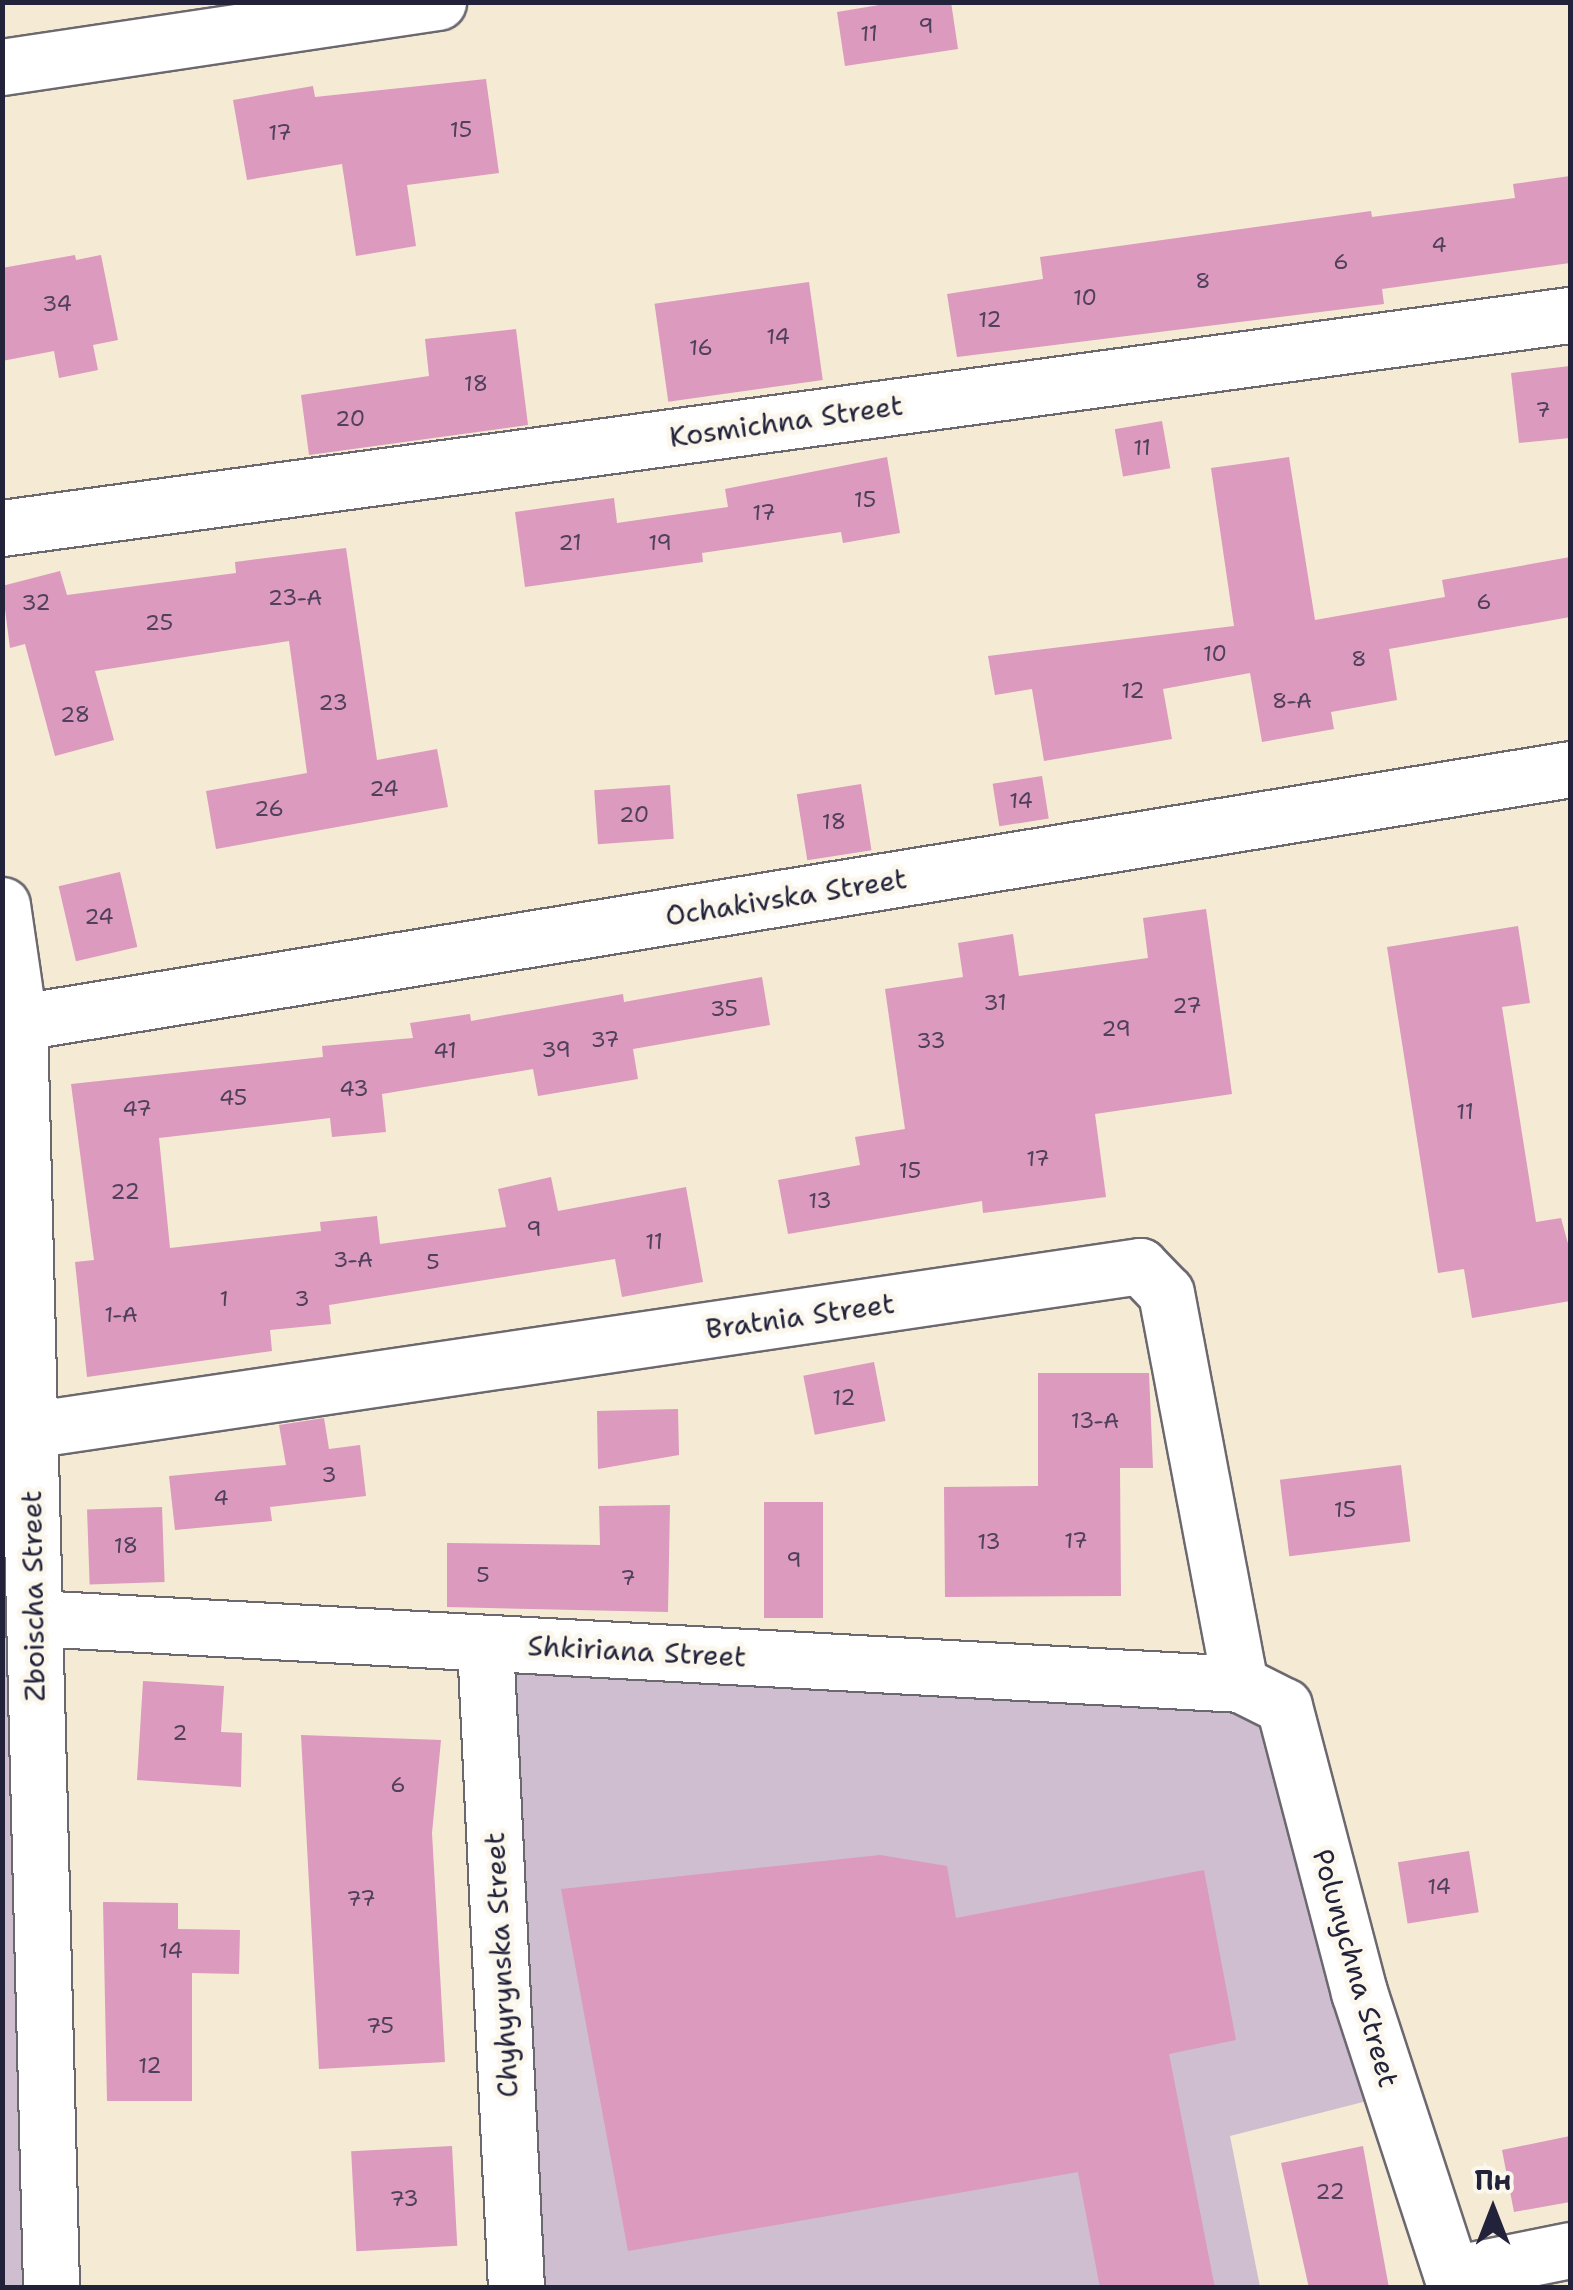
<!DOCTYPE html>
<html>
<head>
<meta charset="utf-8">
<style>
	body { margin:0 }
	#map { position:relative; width:1573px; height:2290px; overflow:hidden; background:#f5ead3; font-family:"Shantell Sans",sans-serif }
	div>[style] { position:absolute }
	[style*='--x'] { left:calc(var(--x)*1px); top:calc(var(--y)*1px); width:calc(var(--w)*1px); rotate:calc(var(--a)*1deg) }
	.industrial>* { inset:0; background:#cebed0 }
	.building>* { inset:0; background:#db9abe; transform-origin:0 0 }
	.roads { filter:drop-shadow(2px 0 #6c6870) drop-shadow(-2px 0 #6c6870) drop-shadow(0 2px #6c6870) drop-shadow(0 -2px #6c6870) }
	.minor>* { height:55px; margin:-27.5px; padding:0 27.5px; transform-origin:27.5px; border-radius:27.5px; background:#fff }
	span { translate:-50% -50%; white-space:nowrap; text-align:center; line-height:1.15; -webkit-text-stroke:10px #fbf7ec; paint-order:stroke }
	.number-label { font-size:22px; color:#50405c }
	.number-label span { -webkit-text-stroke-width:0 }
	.street-label { font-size:28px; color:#22223b }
	.frame { position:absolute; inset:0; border:5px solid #22223b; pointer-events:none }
	.north { position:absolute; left:1443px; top:2160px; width:100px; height:100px; -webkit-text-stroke:8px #fbf7ec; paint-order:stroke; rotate:0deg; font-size:28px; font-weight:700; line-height:40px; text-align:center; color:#22223b }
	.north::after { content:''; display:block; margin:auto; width:35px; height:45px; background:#22223b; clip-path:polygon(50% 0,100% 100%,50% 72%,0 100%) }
</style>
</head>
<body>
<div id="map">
	<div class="industrial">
		<i style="clip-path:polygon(2px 1381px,24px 2288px,2px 2287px)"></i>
		<i style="clip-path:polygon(511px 1670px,1257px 1709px,1367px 2101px,1230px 2136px,1260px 2287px,541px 2287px)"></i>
	</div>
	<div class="building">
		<i style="clip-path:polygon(897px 2px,951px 2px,958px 49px,845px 66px,837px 12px)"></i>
		<i style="clip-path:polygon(486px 79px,499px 173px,407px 185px,416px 246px,356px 256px,342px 164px,247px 180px,233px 100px,313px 86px,315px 97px)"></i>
		<i style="clip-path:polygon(1570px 176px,1570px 263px,1382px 289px,1384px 304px,957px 357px,947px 294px,1043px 279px,1040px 257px,1371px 211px,1372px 217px,1515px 198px,1513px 184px)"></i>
		<i style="clip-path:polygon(75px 255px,76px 260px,101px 255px,118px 340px,93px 345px,98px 370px,59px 378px,54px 351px,2px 361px,2px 268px)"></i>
		<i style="left:809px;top:282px;width:99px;height:156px;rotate:82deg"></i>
		<i style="clip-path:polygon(516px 329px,528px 425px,309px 455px,301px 395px,429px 376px,425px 339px)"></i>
		<i style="clip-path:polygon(1570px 366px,1570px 438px,1519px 443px,1511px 373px)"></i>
		<i style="left:1162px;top:421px;width:48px;height:48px;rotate:80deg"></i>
		<i style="clip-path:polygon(887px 457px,900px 533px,843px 543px,841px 532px,702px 553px,703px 562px,525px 587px,515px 512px,614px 498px,617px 523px,728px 507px,725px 489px)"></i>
		<i style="clip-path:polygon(1289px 457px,1315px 620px,1445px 597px,1442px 580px,1570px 557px,1570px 617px,1389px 649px,1397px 700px,1331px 712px,1334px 729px,1262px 742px,1250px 673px,1163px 689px,1172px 739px,1044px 761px,1032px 689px,995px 695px,988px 656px,1234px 626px,1211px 468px)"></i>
		<i style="clip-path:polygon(346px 548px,377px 760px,437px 749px,448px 807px,216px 849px,206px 791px,307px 773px,289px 641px,95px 671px,114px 740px,55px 756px,25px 644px,10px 648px,2px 586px,60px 571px,67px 595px,236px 573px,235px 562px)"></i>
		<i style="left:1042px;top:776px;width:43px;height:50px;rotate:81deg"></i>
		<i style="left:861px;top:784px;width:67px;height:65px;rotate:81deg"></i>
		<i style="left:670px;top:785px;width:54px;height:76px;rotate:86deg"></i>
		<i style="left:120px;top:872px;width:77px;height:63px;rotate:77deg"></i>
		<i style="clip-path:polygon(1206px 909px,1232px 1094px,1095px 1114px,1106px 1197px,983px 1213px,982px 1201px,788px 1234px,778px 1180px,860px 1165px,855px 1137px,905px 1129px,885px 989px,963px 977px,958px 943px,1013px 934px,1019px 976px,1148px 958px,1143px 918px)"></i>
		<i style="clip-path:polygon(1518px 926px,1530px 1003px,1502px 1007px,1536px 1222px,1561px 1218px,1570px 1251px,1570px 1301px,1472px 1318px,1464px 1269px,1438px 1273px,1387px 947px)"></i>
		<i style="clip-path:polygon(762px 977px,770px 1025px,633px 1049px,638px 1079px,538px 1096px,533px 1069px,382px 1094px,386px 1132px,332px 1137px,330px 1118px,159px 1138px,170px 1248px,321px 1231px,320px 1222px,377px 1216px,380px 1244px,506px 1227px,498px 1189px,551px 1177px,558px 1211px,686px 1187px,703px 1282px,622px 1297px,615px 1259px,329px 1305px,331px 1324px,270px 1330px,272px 1351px,87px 1377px,75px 1262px,94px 1260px,71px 1084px,323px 1057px,322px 1046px,413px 1038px,410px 1023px,470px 1014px,471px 1021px,623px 994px,624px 1002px)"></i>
		<i style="left:874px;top:1362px;width:60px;height:72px;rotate:79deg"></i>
		<i style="clip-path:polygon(1038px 1373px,1149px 1373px,1153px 1468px,1120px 1468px,1121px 1596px,945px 1597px,944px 1487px,1038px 1486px)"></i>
		<i style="clip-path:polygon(678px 1409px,679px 1455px,598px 1469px,597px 1411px)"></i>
		<i style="clip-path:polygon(324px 1418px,329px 1449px,360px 1445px,366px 1496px,270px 1507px,272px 1521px,175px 1530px,169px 1476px,286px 1465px,279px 1425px)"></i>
		<i style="left:1401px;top:1465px;width:77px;height:122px;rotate:83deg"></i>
		<i style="left:823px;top:1502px;width:116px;height:59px;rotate:90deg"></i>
		<i style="clip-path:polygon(670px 1505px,668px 1612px,447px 1607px,447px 1543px,600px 1545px,599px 1506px)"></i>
		<i style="left:162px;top:1507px;width:75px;height:75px;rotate:88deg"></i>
		<i style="clip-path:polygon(143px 1681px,224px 1686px,221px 1732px,242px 1733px,241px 1787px,137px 1780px)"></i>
		<i style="clip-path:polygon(301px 1735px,441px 1740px,432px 1833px,445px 2062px,319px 2069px)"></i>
		<i style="left:1469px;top:1851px;width:62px;height:72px;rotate:81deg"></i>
		<i style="clip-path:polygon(880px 1855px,947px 1866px,956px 1918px,1204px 1870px,1236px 2040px,1169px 2054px,1215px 2288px,1100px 2288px,1078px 2172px,628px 2251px,561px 1889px)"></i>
		<i style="clip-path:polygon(103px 1902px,178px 1903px,178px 1929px,240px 1930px,239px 1974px,192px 1973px,192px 2101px,107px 2101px)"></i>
		<i style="clip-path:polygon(1570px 2136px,1570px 2202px,1514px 2212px,1502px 2150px)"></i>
		<i style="left:452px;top:2146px;width:100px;height:101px;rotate:87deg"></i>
		<i style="clip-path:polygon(1363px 2146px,1389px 2288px,1309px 2288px,1281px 2163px)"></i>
	</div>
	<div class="roads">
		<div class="minor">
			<i style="--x:2;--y:67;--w:441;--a:-8.5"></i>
			<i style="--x:2;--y:528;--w:1582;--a:-7.74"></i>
			<i style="--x:2;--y:905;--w:118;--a:81.7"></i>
			<i style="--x:19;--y:1022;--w:1266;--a:88.55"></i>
			<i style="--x:2;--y:1025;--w:1589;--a:-9.27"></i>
			<i style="--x:29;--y:1430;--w:1123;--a:-8.4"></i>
			<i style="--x:1140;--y:1266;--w:37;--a:46"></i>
			<i style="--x:1166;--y:1293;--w:398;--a:79.3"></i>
			<i style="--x:34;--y:1618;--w:1208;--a:3.13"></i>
			<i style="--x:1240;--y:1684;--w:49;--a:26.6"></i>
			<i style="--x:1284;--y:1706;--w:296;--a:75.3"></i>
			<i style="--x:1359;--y:1992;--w:311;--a:71.9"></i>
			<i style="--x:485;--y:1643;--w:646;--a:87.25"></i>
			<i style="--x:1452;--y:2274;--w:120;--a:-11.5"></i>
		</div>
	</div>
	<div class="number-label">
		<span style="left:926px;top:26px">9</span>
		<span style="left:869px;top:34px">11</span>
		<span style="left:461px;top:130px">15</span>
		<span style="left:280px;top:133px">17</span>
		<span style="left:1439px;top:245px">4</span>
		<span style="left:1341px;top:262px">6</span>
		<span style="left:1203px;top:281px">8</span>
		<span style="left:1085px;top:298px">10</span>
		<span style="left:57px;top:304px">34</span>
		<span style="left:990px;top:320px">12</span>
		<span style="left:778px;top:337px">14</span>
		<span style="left:701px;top:348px">16</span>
		<span style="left:476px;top:384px">18</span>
		<span style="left:1543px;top:410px">7</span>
		<span style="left:350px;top:419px">20</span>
		<span style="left:1142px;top:448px">11</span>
		<span style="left:865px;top:500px">15</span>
		<span style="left:764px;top:513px">17</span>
		<span style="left:570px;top:543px">21</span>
		<span style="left:660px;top:543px">19</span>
		<span style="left:295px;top:598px">23-А</span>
		<span style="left:1484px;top:602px">6</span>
		<span style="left:36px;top:603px">32</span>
		<span style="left:159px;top:623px">25</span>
		<span style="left:1215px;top:654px">10</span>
		<span style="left:1359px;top:659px">8</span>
		<span style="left:1133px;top:691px">12</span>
		<span style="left:1292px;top:701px">8-А</span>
		<span style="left:333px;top:703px">23</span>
		<span style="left:75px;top:715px">28</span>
		<span style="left:384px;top:789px">24</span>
		<span style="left:1021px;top:801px">14</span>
		<span style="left:269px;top:809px">26</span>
		<span style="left:634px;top:815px">20</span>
		<span style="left:834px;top:822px">18</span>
		<span style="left:99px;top:917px">24</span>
		<span style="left:995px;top:1003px">31</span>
		<span style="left:1187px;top:1006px">27</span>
		<span style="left:724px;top:1009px">35</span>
		<span style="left:1116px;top:1029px">29</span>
		<span style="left:605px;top:1040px">37</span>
		<span style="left:931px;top:1041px">33</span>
		<span style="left:556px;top:1050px">39</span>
		<span style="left:445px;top:1051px">41</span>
		<span style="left:354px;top:1089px">43</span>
		<span style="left:233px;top:1098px">45</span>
		<span style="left:137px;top:1109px">47</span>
		<span style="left:1465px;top:1112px">11</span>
		<span style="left:1038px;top:1159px">17</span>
		<span style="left:910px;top:1171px">15</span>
		<span style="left:125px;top:1192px">22</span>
		<span style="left:820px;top:1201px">13</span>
		<span style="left:534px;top:1229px">9</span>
		<span style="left:654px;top:1242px">11</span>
		<span style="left:353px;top:1260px">3-А</span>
		<span style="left:433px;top:1262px">5</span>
		<span style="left:224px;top:1299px">1</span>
		<span style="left:302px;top:1299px">3</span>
		<span style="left:121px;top:1315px">1-А</span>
		<span style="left:844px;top:1398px">12</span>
		<span style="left:1095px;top:1421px">13-А</span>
		<span style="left:329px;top:1475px">3</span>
		<span style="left:221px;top:1498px">4</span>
		<span style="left:1345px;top:1510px">15</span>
		<span style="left:1076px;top:1541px">17</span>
		<span style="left:989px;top:1542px">13</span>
		<span style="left:126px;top:1546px">18</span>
		<span style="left:794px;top:1560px">9</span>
		<span style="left:483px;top:1575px">5</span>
		<span style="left:628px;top:1578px">7</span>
		<span style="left:180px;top:1733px">2</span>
		<span style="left:398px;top:1785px">6</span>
		<span style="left:1439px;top:1887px">14</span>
		<span style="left:361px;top:1899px">77</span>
		<span style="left:171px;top:1951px">14</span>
		<span style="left:380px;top:2026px">75</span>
		<span style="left:150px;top:2066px">12</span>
		<span style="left:1330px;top:2192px">22</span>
		<span style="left:404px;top:2199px">73</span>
	</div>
	<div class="street-label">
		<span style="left:786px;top:421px;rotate:-8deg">Kosmichna Street</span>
		<span style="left:786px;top:897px;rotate:-9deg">Ochakivska Street</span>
		<span style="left:800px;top:1316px;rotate:-8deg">Bratnia Street</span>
		<span style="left:33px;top:1596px;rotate:-91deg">Zboischa Street</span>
		<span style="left:637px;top:1651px;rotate:3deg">Shkiriana Street</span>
		<span style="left:501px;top:1965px;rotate:-93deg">Chyhyrynska Street</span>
		<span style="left:1356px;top:1968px;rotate:74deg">Polunychna Street</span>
	</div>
	<div class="frame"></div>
	<div class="north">Пн</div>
</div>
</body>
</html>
